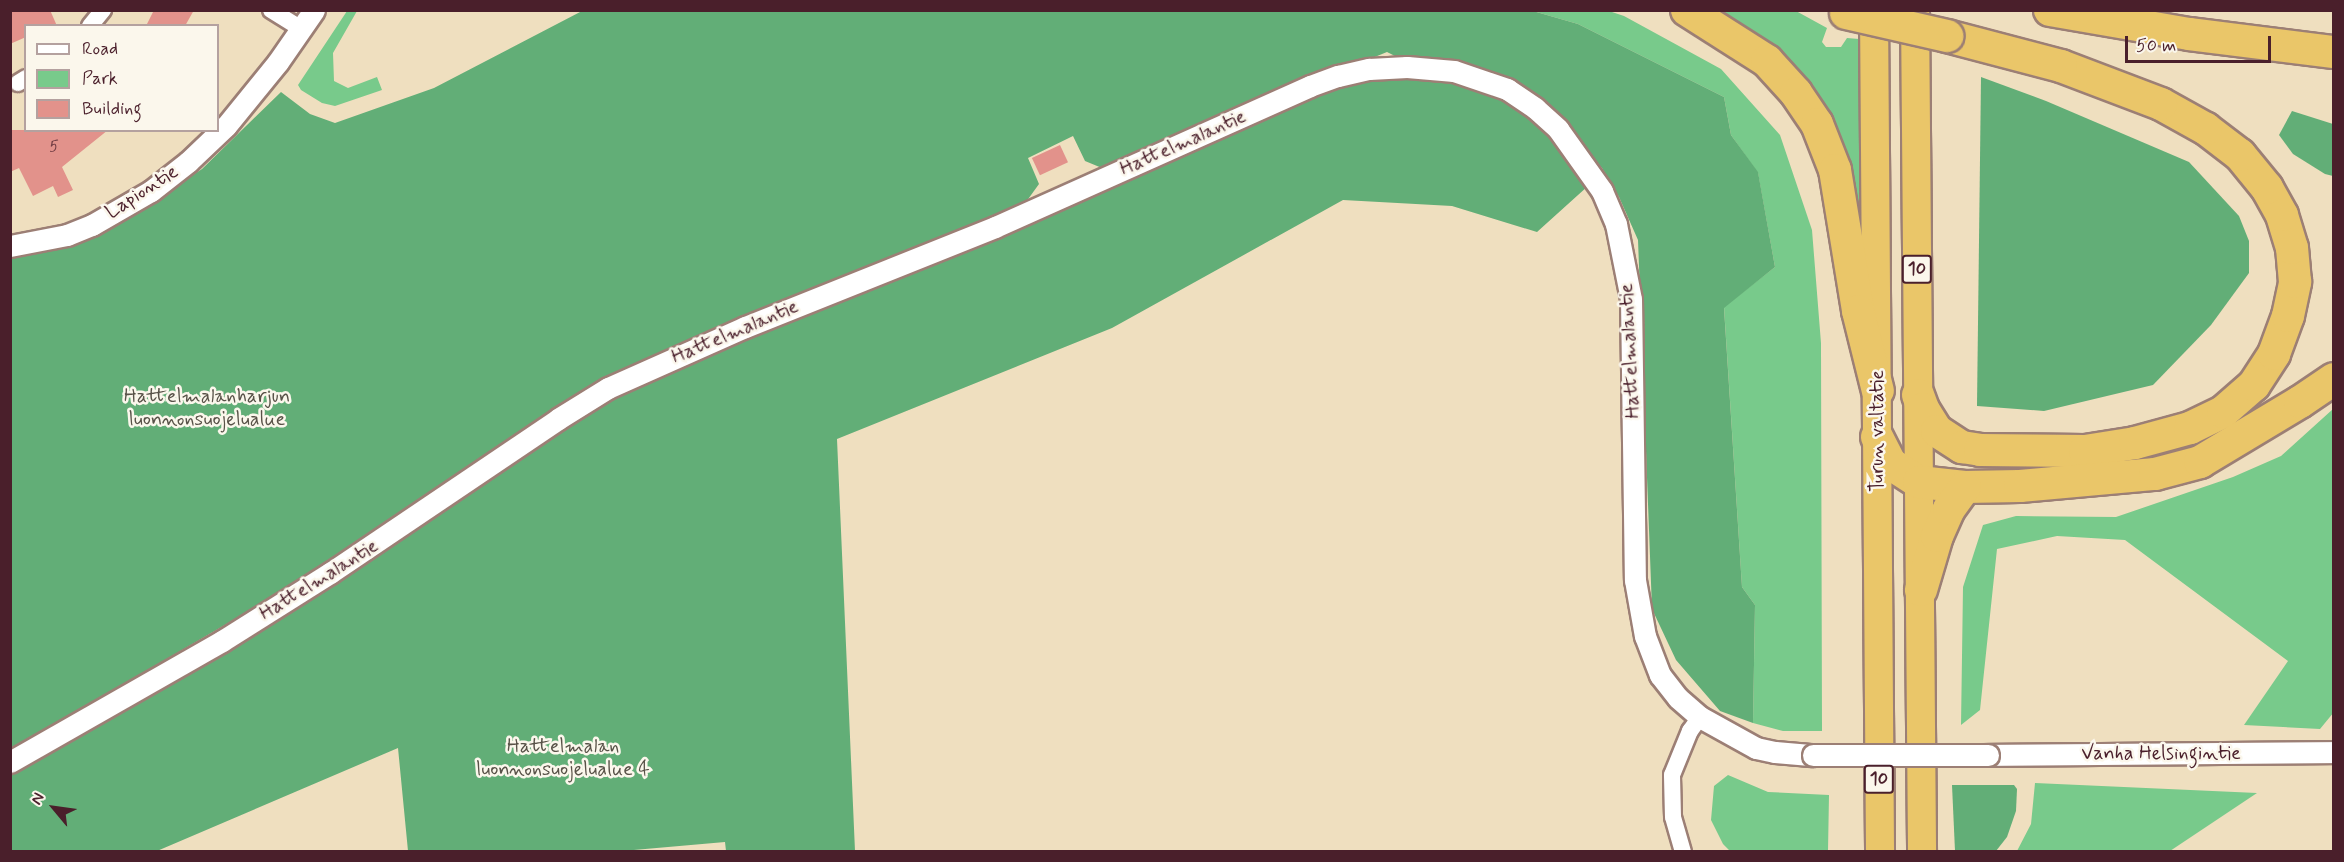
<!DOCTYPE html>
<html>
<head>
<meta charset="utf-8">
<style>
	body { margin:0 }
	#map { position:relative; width:2344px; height:862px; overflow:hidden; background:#efdfbf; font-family:Mynerve,sans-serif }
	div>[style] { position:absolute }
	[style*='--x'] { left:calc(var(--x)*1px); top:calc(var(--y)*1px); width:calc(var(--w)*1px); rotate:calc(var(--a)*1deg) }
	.green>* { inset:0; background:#78ca8b }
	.forest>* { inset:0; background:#62ae77 }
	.building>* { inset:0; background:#e2928b; transform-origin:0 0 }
	.roads { filter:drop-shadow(2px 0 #9c7f75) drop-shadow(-2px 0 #9c7f75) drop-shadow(0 2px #9c7f75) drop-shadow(0 -2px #9c7f75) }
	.minor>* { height:16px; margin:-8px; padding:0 8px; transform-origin:8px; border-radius:8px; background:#fff }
	.tertiary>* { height:21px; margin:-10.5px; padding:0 10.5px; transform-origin:10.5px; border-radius:10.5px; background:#fff }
	.trunk>* { height:28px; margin:-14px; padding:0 14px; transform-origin:14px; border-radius:14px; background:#eac669 }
	.motorway>* { height:32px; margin:-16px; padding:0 16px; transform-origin:16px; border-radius:16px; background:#eac669 }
	.bridges { filter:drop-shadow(2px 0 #9c7f75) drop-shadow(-2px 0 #9c7f75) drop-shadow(0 2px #9c7f75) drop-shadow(0 -2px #9c7f75) }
	.tertiary-bridge>* { height:21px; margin:-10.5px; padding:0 10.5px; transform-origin:10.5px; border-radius:10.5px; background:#fff }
	.motorway-bridge>* { height:32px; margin:-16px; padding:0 16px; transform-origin:16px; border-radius:16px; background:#eac669 }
	span { translate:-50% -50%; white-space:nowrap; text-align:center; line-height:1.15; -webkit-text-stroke:5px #fbf7ec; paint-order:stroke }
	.number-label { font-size:16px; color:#703c43 }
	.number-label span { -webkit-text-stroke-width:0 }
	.shield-label span { padding:2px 4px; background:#fbf7ec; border:2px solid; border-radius:4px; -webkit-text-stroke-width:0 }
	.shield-label { font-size:18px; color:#4a1f2b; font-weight:700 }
	.street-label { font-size:20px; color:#4a1f2b }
	.park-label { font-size:20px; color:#585248 }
	.frame { position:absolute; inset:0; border:12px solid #4a1f2b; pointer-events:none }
	.legend { position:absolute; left:24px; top:24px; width:195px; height:108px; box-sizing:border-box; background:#fbf7ec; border:2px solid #b4a19f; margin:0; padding:8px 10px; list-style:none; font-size:18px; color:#4a1f2b }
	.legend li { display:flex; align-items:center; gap:12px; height:30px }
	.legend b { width:30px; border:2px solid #b4a19f }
	.north { position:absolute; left:24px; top:778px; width:60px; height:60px; -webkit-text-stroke:4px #fbf7ec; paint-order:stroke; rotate:299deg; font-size:16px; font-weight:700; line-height:24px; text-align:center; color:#4a1f2b }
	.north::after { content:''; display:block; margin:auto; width:21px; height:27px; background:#4a1f2b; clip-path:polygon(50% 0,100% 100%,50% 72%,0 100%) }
	.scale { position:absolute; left:2125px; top:36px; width:146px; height:27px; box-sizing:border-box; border:3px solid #4a1f2b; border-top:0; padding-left:8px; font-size:18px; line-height:21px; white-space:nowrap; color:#4a1f2b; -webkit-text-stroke:4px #fbf7ec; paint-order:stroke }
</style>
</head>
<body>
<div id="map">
	<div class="green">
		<i style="clip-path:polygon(347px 11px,357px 11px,333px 53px,334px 81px,348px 88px,377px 77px,382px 90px,335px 106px,322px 103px,301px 90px,298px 85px)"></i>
		<i style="clip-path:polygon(1533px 11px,1609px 11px,1624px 16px,1721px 69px,1780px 135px,1812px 230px,1821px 343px,1822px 731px,1783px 731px,1753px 723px,1755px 605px,1742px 587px,1724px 307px,1775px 267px,1758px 173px,1731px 135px,1724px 97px,1578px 24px)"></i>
		<i style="clip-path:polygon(1707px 11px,1796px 11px,1827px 28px,1822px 42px,1826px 47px,1841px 47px,1847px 38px,1859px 39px,1859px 212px,1854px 211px,1844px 169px)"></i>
		<i style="clip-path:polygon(2333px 409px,2334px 712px,2320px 729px,2244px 725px,2288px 661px,2125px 540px,2057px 536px,1997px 549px,1980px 710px,1961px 725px,1963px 587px,1983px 525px,2016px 516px,2116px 517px,2233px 477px,2281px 456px)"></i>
		<i style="clip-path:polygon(1728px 775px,1768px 792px,1829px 795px,1828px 851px,1730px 851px,1723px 844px,1711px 820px,1714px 786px)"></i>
		<i style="clip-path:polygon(2035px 783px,2257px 793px,2170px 851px,2017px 851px,2031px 824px)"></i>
	</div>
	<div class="forest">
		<i style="clip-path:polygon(582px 11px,1533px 11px,1578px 24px,1724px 97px,1731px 135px,1758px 172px,1775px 267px,1724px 308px,1742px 587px,1755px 605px,1753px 723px,1720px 711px,1676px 660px,1652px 609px,1638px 240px,1619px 197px,1602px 168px,1565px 125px,1507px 79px,1454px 61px,1401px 59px,1387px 52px,1102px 168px,1085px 161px,1073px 136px,1028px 158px,1039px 184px,1026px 202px,674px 346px,600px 382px,283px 591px,11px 750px,11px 254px,71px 244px,144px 207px,202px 169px,281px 92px,310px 114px,335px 123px,434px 88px)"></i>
		<i style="clip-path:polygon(1394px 77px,1436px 79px,1490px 93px,1538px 122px,1588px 186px,1537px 232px,1452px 206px,1343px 200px,1112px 328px,837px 439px,855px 851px,726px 851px,725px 842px,611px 852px,408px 851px,398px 748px,157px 851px,11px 851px,10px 772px,321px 591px,425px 523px,531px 447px,610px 398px,683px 363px,1300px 100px,1363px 79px)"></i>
		<i style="clip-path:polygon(1981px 77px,2046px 101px,2189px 162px,2239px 216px,2249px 241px,2249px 273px,2211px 325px,2153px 385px,2044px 411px,1977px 406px)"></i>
		<i style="clip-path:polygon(2292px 111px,2333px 124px,2333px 176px,2325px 174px,2293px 154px,2279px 135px)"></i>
		<i style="clip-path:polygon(1952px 785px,2014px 785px,2017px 789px,2016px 811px,2007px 837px,1996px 851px,1955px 851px)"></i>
	</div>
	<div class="building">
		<i style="clip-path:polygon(10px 10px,50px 10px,57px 26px,26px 26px,26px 37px,10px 44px)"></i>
		<i style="clip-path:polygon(154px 10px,194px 10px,185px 26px,146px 26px)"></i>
		<i style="clip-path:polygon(10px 130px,108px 130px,62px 167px,73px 190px,58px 197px,53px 186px,33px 196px,19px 168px,10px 172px)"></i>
		<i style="left:1060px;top:145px;width:19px;height:31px;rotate:65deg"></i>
	</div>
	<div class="roads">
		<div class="minor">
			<i style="--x:271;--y:10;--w:36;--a:32"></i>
			<i style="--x:90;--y:26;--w:21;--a:-51"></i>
			<i style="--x:18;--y:83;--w:9;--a:-32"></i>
			<i style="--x:1683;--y:852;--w:36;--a:-106"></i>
			<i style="--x:1673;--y:817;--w:42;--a:-91.4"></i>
			<i style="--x:1672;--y:775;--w:48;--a:-67.8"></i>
			<i style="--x:1690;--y:731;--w:17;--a:-54"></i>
		</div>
		<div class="tertiary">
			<i style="--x:10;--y:246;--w:58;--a:-10.9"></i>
			<i style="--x:67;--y:235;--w:27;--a:-22"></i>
			<i style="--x:92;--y:225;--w:68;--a:-30"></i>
			<i style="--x:151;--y:191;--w:47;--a:-38.1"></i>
			<i style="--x:188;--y:162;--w:52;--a:-43.5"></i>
			<i style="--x:226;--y:126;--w:82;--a:-50.9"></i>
			<i style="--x:278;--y:62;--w:63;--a:-55.3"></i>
			<i style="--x:1988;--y:755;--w:346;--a:-0.5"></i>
			<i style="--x:10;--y:762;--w:244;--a:-29.7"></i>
			<i style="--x:222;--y:641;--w:128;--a:-32.2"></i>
			<i style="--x:330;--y:573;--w:275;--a:-34"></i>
			<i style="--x:558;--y:419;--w:59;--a:-31.8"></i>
			<i style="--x:608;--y:388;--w:150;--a:-24"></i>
			<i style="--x:745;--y:327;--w:269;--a:-21.8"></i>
			<i style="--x:995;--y:227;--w:345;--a:-24.1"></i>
			<i style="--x:1310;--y:86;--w:30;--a:-20"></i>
			<i style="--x:1338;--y:76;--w:32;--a:-13"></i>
			<i style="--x:1369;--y:69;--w:38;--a:-3"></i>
			<i style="--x:1407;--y:67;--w:47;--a:4.9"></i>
			<i style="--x:1454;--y:71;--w:56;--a:18.8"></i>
			<i style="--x:1507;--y:89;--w:34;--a:34"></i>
			<i style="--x:1535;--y:108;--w:31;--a:42"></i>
			<i style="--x:1558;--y:129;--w:76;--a:54.6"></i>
			<i style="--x:1602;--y:191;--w:36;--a:67"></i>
			<i style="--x:1616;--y:224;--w:76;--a:78.7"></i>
			<i style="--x:1631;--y:299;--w:281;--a:89.2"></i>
			<i style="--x:1635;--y:580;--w:57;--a:79.9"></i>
			<i style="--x:1645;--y:636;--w:42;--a:69"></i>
			<i style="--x:1660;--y:675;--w:29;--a:52"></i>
			<i style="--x:1678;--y:698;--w:29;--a:41"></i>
			<i style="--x:1700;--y:717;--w:64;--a:29"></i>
			<i style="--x:1756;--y:748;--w:19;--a:12"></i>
			<i style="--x:1775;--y:752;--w:38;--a:5"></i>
		</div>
		<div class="trunk">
			<i style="--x:1874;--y:10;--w:842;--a:89.59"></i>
			<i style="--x:1915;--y:10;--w:842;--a:89.52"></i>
		</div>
		<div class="motorway">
			<i style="--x:1687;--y:10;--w:95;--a:32.5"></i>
			<i style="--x:1767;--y:61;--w:43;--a:47.8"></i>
			<i style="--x:1796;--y:93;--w:37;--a:56"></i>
			<i style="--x:1817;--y:124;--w:49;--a:68.6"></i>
			<i style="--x:1835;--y:170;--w:143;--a:80.7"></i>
			<i style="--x:1858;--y:311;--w:82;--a:76"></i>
			<i style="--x:2050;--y:10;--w:141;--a:9.8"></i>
			<i style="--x:2189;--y:34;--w:146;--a:7.1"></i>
			<i style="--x:1918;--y:395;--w:15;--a:70"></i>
			<i style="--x:1923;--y:409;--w:26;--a:58"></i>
			<i style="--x:1937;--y:431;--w:30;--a:33"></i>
			<i style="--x:1962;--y:447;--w:18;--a:9"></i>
			<i style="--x:1980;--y:450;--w:105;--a:0.5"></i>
			<i style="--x:2085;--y:451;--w:51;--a:-9.1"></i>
			<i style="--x:2135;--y:443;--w:57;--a:-15.3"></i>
			<i style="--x:2190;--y:428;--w:37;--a:-26"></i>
			<i style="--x:2223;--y:412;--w:41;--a:-41.1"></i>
			<i style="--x:2254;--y:385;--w:37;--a:-57"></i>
			<i style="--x:2274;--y:354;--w:40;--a:-69.8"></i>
			<i style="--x:2288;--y:316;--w:35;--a:-78"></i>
			<i style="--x:2295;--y:282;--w:34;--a:-95"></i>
			<i style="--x:2292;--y:248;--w:34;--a:-107"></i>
			<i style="--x:2282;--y:215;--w:31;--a:-119"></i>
			<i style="--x:2267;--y:188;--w:43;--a:-129.3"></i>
			<i style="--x:2240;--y:155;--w:43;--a:-142.6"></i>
			<i style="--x:2206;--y:129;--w:51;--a:-150.9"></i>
			<i style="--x:2161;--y:104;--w:107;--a:-159.2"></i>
			<i style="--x:2061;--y:66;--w:118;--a:-165.3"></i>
			<i style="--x:1877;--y:437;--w:30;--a:63"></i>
			<i style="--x:1891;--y:464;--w:33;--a:33"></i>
			<i style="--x:1919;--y:482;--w:46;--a:6.2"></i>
			<i style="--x:1965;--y:487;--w:55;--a:-1"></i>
			<i style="--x:2020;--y:486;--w:136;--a:-5.1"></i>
			<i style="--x:2155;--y:474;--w:47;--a:-14.9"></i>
			<i style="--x:2200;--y:462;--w:117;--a:-31"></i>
			<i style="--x:2300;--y:402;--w:41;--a:-34.1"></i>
			<i style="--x:1921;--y:590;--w:56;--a:-73.5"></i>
			<i style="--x:1937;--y:536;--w:30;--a:-66"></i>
			<i style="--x:1949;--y:509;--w:27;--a:-54"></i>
		</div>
	</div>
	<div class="bridges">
		<div class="tertiary-bridge">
			<i style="--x:1813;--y:755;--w:175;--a:0"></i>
		</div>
		<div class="motorway-bridge">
			<i style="--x:1846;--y:13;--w:104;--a:12.8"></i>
		</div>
	</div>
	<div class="number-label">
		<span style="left:54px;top:147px">5</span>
	</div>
	<div class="shield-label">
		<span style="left:1917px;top:269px">10</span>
		<span style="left:1879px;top:779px">10</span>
	</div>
	<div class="street-label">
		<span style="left:1183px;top:143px;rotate:-24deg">Hattelmalantie</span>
		<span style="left:142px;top:192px;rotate:-33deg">Lapiontie</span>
		<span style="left:735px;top:332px;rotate:-23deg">Hattelmalantie</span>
		<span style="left:1630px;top:351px;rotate:-93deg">Hattelmalantie</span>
		<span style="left:1877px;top:431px;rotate:-90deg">Turun valtatie</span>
		<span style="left:319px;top:580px;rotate:-32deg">Hattelmalantie</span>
		<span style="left:2161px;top:753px">Vanha Helsingintie</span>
	</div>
	<div class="park-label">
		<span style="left:207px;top:408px">Hattelmalanharjun<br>luonnonsuojelualue</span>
		<span style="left:563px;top:758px">Hattelmalan<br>luonnonsuojelualue 4</span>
	</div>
	<div class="frame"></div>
	<ul class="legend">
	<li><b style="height:8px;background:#fff"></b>Road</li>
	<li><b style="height:16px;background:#78ca8b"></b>Park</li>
	<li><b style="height:16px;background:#e2928b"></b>Building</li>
	</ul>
	<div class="north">N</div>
	<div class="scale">50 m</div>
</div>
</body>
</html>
